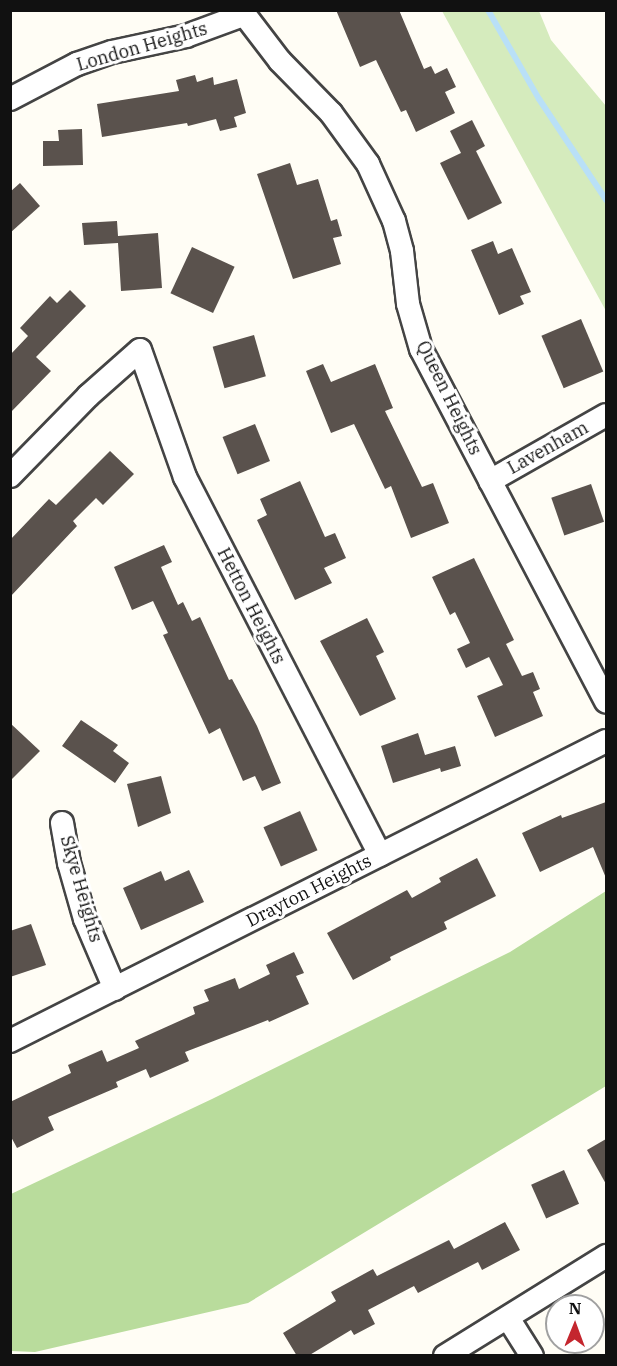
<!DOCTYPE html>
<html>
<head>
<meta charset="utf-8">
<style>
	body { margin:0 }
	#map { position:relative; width:617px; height:1366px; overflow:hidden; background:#fffdf5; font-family:"IBM Plex Serif",serif }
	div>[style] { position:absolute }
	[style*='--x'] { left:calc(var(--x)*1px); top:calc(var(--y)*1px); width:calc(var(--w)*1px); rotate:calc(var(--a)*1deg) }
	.green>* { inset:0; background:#d5ebbd }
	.forest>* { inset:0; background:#b9dc9c }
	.stream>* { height:6px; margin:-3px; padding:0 3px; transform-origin:3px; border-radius:3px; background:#b9e0f7 }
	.building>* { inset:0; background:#5a524d; transform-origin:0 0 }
	.roads { filter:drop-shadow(2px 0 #444) drop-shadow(-2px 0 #444) drop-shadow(0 2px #444) drop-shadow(0 -2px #444) }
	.street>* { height:22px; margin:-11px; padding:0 11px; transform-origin:11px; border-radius:11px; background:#fff }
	span { translate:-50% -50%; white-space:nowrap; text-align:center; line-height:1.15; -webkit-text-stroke:6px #fff; paint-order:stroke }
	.street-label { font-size:18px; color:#111 }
	.frame { position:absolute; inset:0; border:12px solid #111; pointer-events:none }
	.north { position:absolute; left:545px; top:1294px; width:60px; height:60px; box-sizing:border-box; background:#fff; border:2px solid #a0a0a0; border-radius:50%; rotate:1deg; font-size:16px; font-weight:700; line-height:24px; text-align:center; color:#111 }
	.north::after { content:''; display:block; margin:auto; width:21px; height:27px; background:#c4262e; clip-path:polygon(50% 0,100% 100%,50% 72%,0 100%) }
</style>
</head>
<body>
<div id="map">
	<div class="green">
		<i style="clip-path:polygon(442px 11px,539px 11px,551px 40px,606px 106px,606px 311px)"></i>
	</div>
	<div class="forest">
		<i style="clip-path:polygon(606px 891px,606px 1086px,248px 1303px,35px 1352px,11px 1351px,11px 1194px,212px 1099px,510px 952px)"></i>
	</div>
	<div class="stream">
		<i style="--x:488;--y:10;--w:103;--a:60.2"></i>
		<i style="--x:539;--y:99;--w:121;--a:56.4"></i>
	</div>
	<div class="building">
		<i style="clip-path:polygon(336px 10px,399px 10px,424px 69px,431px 66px,435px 74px,447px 68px,456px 87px,445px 92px,455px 113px,416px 132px,406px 110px,401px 112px,376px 60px,360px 67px)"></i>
		<i style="clip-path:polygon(195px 75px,197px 82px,213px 77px,214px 85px,237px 79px,246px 113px,234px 117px,237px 127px,220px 131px,216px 119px,188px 126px,187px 123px,102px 137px,97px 104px,179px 91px,176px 80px)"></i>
		<i style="clip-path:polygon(472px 120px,485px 146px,476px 151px,502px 203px,468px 220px,440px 163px,461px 153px,450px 131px)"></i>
		<i style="clip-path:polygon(82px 129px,83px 165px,43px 166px,43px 141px,59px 141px,58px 130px)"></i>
		<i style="clip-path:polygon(290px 163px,297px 185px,318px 179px,331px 221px,337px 219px,342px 236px,333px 238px,341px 264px,293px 279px,257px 174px)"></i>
		<i style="clip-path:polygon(20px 183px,40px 206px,10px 233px,10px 192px)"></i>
		<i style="clip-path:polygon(117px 221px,118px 236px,158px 233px,162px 288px,121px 291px,118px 243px,84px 245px,82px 223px)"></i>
		<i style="clip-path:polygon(493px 241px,498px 254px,512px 248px,531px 292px,520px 296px,524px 304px,499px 315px,471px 250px)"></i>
		<i style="left:192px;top:247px;width:47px;height:51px;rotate:25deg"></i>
		<i style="clip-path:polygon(70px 290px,86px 306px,36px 357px,51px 371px,10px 413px,10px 355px,28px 336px,20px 328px,50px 296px,57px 303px)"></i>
		<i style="left:581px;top:319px;width:57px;height:43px;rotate:67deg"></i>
		<i style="left:254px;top:335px;width:43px;height:43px;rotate:74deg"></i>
		<i style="clip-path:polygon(323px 364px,331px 382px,375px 364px,393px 408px,385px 411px,422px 487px,433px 483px,449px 523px,411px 538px,391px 486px,385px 489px,354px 424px,331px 433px,306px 371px)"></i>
		<i style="left:255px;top:424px;width:40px;height:35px;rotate:68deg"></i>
		<i style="clip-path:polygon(110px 451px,134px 474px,103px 505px,96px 498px,73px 521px,77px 526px,10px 597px,10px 540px,49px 499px,56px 505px)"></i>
		<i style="clip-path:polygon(300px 481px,325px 537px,335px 533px,346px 558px,324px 568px,332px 583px,295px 600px,257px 520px,267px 515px,260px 499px)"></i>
		<i style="left:591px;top:484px;width:40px;height:42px;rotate:71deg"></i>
		<i style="clip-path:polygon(164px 545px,172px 562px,161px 567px,178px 605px,183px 602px,192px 621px,200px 617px,229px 680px,232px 679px,257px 726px,281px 783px,262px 791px,255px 776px,243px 781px,220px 728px,209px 734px,163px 635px,168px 633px,153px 601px,132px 610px,114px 567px)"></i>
		<i style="clip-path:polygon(474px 558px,514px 640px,506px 644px,522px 676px,533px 672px,540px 689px,533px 692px,543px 716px,495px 737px,477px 696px,503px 685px,489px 657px,466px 668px,457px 649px,470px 643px,455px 612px,450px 615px,432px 577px)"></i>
		<i style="clip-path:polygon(367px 618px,384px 652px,376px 656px,396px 699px,360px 716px,320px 641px)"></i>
		<i style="clip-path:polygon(81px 720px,118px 745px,113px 751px,129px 763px,115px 783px,62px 746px)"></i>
		<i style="clip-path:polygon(10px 723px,40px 751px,10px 781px)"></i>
		<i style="clip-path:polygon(418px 733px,425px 755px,455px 746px,461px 766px,441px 772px,440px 768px,393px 783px,381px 746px)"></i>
		<i style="clip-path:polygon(161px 776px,171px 813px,138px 827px,127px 784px)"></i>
		<i style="clip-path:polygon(606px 802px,606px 878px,593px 847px,540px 872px,522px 833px,561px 815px,562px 818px)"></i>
		<i style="left:300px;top:811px;width:43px;height:40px;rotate:66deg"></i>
		<i style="clip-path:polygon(477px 858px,496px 896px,444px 922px,447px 929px,390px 957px,391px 960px,353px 980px,327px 933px,407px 890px,412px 898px,441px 882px,439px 878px)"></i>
		<i style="clip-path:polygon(189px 870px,204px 902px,141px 930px,123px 888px,161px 871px,165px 881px)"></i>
		<i style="clip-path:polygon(31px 924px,46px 965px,10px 977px,10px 931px)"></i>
		<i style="clip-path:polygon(294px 952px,304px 973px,296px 976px,309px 1004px,269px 1022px,268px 1020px,185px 1052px,189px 1061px,150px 1078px,146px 1069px,116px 1082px,118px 1087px,48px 1117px,54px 1130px,17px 1148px,10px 1135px,10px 1102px,71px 1073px,68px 1065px,102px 1050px,107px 1062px,139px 1048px,135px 1041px,195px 1014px,193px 1007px,209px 1001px,204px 990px,235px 978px,239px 989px,270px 974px,266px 965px)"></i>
		<i style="clip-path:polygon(606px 1139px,606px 1184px,587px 1150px)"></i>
		<i style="left:564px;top:1170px;width:37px;height:36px;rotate:66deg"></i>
		<i style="clip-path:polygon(505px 1222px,520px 1250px,482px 1270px,478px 1262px,418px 1293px,414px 1286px,368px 1310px,375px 1324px,354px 1335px,351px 1330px,308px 1356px,297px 1356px,283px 1333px,336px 1301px,331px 1292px,373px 1269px,377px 1276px,449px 1240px,454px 1249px)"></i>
	</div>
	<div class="roads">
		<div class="street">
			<i style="--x:241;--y:10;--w:64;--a:52.6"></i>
			<i style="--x:280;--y:61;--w:73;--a:45.6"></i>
			<i style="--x:331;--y:113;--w:63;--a:54"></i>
			<i style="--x:368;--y:164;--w:63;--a:65.5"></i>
			<i style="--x:394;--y:221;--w:31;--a:75"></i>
			<i style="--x:402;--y:251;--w:53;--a:83.5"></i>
			<i style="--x:408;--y:304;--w:47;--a:73.9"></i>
			<i style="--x:421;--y:349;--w:398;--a:62.3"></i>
			<i style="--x:10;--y:99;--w:76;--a:-27.6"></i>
			<i style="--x:77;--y:64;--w:37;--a:-19"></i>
			<i style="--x:112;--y:52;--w:76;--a:-12.2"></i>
			<i style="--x:186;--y:36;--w:61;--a:-20.2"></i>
			<i style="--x:10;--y:476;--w:112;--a:-45.7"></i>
			<i style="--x:88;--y:396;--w:69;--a:-41.5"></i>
			<i style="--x:140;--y:350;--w:135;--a:70.5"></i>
			<i style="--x:185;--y:477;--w:425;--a:62.7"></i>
			<i style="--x:490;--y:481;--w:133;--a:-29.6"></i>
			<i style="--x:62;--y:823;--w:41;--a:80.1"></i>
			<i style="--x:69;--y:863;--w:58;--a:74.1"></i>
			<i style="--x:85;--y:919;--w:76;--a:66.8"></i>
			<i style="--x:10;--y:1041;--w:667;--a:-26.72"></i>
			<i style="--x:508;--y:1318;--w:45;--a:57.7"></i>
			<i style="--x:445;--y:1356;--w:190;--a:-31.8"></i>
		</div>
	</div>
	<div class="street-label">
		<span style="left:142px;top:47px;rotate:-16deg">London Heights</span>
		<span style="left:449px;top:398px;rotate:64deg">Queen Heights</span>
		<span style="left:548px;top:448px;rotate:-29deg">Lavenham</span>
		<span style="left:251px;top:606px;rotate:63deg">Hetton Heights</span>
		<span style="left:81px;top:889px;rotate:74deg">Skye Heights</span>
		<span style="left:309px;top:891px;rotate:-27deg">Drayton Heights</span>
	</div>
	<div class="frame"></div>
	<div class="north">N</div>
</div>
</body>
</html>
